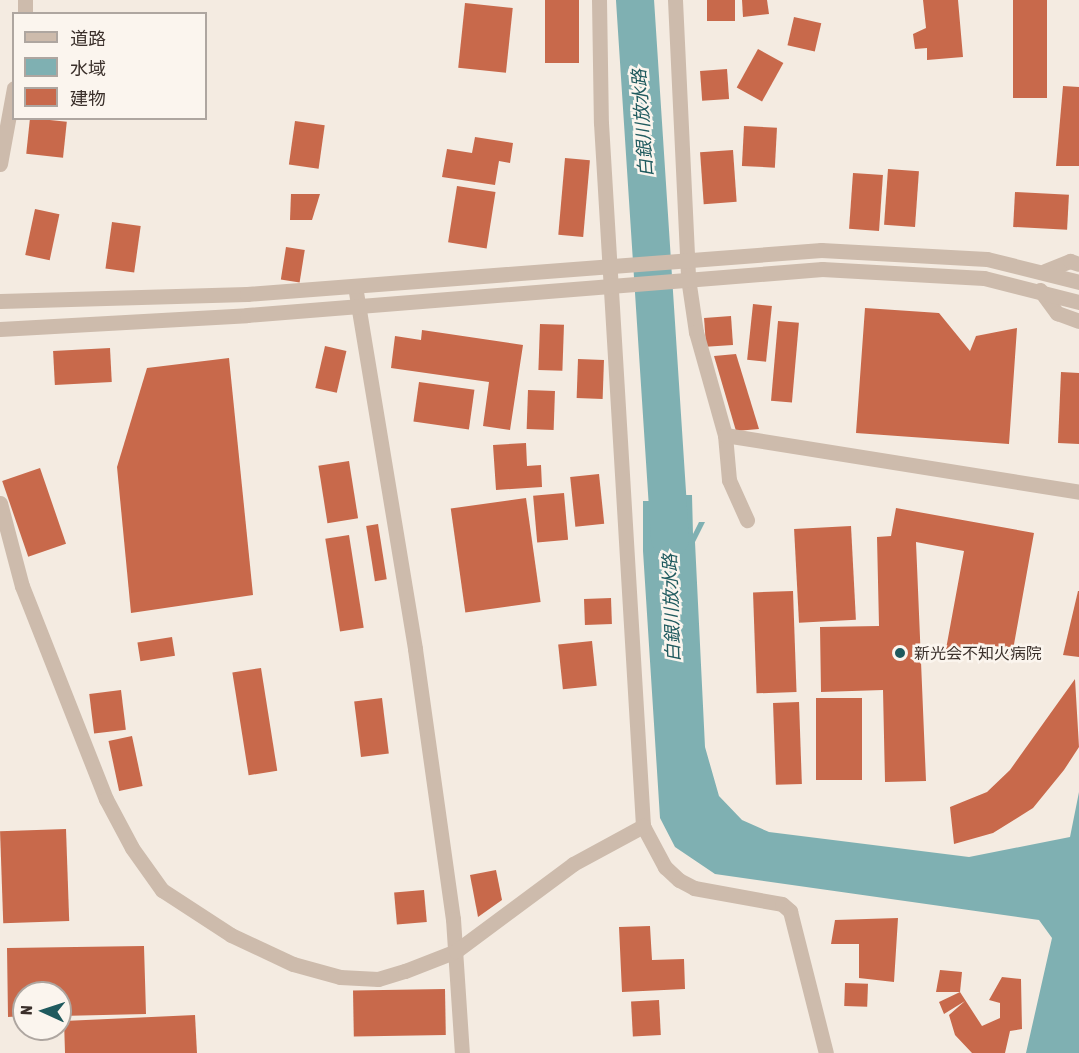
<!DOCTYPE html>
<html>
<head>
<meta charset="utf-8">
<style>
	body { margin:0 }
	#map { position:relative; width:1079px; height:1053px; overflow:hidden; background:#f4ebe1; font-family:"Asap Condensed","Noto Sans JP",sans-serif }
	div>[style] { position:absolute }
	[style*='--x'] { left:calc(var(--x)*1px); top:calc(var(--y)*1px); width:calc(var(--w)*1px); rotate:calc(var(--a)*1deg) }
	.water>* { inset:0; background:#7fb0b2 }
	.river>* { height:38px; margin:-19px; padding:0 19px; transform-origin:19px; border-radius:19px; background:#7fb0b2 }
	.building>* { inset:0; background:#c8694b; transform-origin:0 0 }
	.minor>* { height:15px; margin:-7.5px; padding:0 7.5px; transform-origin:7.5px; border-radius:7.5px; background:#cdbbac }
	.tertiary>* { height:15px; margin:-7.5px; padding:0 7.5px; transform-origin:7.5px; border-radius:7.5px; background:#cdbbac }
	.dots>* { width:16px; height:16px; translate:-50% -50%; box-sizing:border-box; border:3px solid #fbf5ee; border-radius:50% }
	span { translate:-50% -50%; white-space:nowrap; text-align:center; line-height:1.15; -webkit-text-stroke:5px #fbf5ee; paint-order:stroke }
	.poi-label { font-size:16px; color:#3b302b }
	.left { translate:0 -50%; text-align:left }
	.water-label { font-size:18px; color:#1f5a5e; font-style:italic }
	.legend { position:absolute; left:12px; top:12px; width:195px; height:108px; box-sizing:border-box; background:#fbf5ee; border:2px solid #aea6a0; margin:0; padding:8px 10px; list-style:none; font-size:18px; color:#3b302b }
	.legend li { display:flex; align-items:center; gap:12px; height:30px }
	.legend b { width:30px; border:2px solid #aea6a0 }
	.north { position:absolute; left:12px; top:981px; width:60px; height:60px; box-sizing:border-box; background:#fbf5ee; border:2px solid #aea6a0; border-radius:50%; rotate:273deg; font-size:16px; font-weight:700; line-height:24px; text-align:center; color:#3b302b }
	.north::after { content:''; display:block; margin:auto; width:21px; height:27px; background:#1f5a5e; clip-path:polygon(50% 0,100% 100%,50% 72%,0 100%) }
</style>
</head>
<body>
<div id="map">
	<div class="water">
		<i style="clip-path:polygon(656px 486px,683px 487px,682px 495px,692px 495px,693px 534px,699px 522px,705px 522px,695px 542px,705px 747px,719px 796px,742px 820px,769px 832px,969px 857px,1070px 837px,1079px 792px,1079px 1053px,1026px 1053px,1052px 938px,1039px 920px,715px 874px,675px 847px,660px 818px,643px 551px,643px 501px,656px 501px)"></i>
	</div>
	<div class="river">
		<i style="--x:635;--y:0;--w:540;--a:86.28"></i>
	</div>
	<div class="building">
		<i style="left:545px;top:0;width:34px;height:63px"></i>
		<i style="left:707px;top:0;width:28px;height:21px"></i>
		<i style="clip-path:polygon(742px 0,767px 0,769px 14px,743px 17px)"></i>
		<i style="clip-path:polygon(923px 0,958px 0,963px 57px,927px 60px,927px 48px,915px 49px,913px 34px,926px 28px)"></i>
		<i style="left:1013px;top:0;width:34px;height:98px"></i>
		<i style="left:465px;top:3px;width:48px;height:65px;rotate:6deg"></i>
		<i style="left:794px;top:17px;width:28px;height:29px;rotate:13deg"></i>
		<i style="left:758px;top:49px;width:29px;height:44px;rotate:29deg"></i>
		<i style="left:727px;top:69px;width:30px;height:27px;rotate:86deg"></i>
		<i style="clip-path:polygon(1063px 86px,1079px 87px,1079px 166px,1056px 166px)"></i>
		<i style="left:30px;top:118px;width:37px;height:36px;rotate:6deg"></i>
		<i style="left:295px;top:121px;width:30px;height:44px;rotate:8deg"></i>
		<i style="left:744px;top:126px;width:33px;height:40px;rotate:3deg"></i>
		<i style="clip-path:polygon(475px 137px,513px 143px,510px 163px,499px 161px,495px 185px,442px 177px,447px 149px,472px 153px)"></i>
		<i style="left:733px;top:150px;width:52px;height:33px;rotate:86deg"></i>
		<i style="left:565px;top:158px;width:25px;height:77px;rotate:5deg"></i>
		<i style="left:888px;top:169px;width:31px;height:56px;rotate:4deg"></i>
		<i style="left:853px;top:173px;width:30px;height:56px;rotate:4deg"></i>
		<i style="left:457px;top:186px;width:39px;height:57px;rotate:9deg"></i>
		<i style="left:1015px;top:192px;width:54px;height:35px;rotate:3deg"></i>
		<i style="clip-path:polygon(291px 194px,320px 194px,312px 220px,290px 220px)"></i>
		<i style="left:35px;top:209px;width:25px;height:47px;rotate:12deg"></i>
		<i style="left:112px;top:222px;width:29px;height:47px;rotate:8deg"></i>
		<i style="left:286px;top:247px;width:19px;height:33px;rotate:9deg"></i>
		<i style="left:753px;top:304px;width:19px;height:56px;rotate:6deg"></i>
		<i style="clip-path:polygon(865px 308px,939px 313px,970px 351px,976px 336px,1017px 328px,1009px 444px,856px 433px)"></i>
		<i style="left:731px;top:316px;width:29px;height:27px;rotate:86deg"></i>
		<i style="left:778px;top:321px;width:21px;height:80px;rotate:5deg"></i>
		<i style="left:540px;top:324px;width:24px;height:46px;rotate:2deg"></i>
		<i style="clip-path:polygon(422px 330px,523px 345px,510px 430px,483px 426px,489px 382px,391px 368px,395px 336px,421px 340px)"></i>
		<i style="left:325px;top:346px;width:22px;height:43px;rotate:13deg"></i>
		<i style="left:110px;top:348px;width:34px;height:57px;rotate:87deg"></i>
		<i style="clip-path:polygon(736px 354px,759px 429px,736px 431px,714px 356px)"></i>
		<i style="clip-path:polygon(229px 358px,253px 595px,131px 613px,117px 467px,147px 368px)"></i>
		<i style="left:578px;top:359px;width:26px;height:39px;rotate:2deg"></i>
		<i style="clip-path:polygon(1061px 372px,1079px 373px,1079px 444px,1058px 443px)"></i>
		<i style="left:419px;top:382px;width:56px;height:40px;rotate:8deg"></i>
		<i style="left:528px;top:390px;width:27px;height:39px;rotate:2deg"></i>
		<i style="clip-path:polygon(526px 443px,527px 466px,541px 465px,542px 487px,496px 490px,493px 445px)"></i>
		<i style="left:349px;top:461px;width:58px;height:31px;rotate:81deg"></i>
		<i style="left:40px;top:468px;width:80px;height:40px;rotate:71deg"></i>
		<i style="left:599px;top:474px;width:50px;height:29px;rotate:84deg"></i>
		<i style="left:564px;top:493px;width:47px;height:31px;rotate:85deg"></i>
		<i style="left:526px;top:498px;width:105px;height:76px;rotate:82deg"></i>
		<i style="clip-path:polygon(896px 508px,1034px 533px,1011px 661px,946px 649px,964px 551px,916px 542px,926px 781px,885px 782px,883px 690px,821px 692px,820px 627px,879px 626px,877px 537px,891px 536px)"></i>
		<i style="left:378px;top:524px;width:56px;height:12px;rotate:81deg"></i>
		<i style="left:851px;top:526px;width:94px;height:57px;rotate:87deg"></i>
		<i style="left:349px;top:535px;width:94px;height:24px;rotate:81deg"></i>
		<i style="left:793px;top:591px;width:101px;height:40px;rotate:88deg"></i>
		<i style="clip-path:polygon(1078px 591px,1079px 591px,1079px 657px,1063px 655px)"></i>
		<i style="left:611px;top:598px;width:26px;height:27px;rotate:88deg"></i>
		<i style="left:172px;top:637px;width:19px;height:35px;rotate:81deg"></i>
		<i style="left:592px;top:641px;width:45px;height:34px;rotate:84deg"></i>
		<i style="left:261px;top:668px;width:104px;height:29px;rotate:81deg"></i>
		<i style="clip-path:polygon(1075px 679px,1079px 747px,1064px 770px,1033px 808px,993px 833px,954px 844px,950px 807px,987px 792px,1010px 770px)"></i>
		<i style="left:121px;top:690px;width:40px;height:32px;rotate:83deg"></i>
		<i style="left:382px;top:698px;width:56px;height:28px;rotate:83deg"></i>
		<i style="left:816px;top:698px;width:46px;height:82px"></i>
		<i style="left:799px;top:702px;width:82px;height:26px;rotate:88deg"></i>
		<i style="left:132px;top:736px;width:51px;height:24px;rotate:78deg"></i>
		<i style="left:66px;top:829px;width:92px;height:66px;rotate:88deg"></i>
		<i style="clip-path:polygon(496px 870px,502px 900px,478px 917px,470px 875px)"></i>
		<i style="left:424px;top:890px;width:32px;height:30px;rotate:85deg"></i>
		<i style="clip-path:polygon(898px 918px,894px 982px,859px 978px,859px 944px,831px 944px,835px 920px)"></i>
		<i style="clip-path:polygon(650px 926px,652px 960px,684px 959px,685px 989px,622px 992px,619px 927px)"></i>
		<i style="clip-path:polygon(144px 946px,146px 1014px,60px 1016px,60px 993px,24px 993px,24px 1016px,8px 1017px,7px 948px)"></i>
		<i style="clip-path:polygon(940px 970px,962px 972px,960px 992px,936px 992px)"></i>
		<i style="clip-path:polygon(1002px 977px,1021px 979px,1022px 1029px,1010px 1031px,1005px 1053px,972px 1053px,955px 1035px,949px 1015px,965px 1001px,944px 1014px,939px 1002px,960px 992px,982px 1026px,1000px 1018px,1000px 1003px,989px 1000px)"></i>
		<i style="left:845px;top:983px;width:23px;height:23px;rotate:2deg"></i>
		<i style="left:445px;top:989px;width:46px;height:92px;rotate:89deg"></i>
		<i style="left:659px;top:1000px;width:35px;height:28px;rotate:87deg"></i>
		<i style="clip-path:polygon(195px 1015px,197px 1053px,65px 1053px,64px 1021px)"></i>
	</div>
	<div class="minor">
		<i style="--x:25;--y:0;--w:14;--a:90"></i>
		<i style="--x:599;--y:0;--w:123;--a:89.1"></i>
		<i style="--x:601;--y:123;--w:704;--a:86.58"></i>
		<i style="--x:643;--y:826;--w:47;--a:61.8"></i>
		<i style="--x:665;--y:867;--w:19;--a:43"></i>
		<i style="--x:679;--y:880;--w:17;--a:28"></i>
		<i style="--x:694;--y:888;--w:89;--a:10.3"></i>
		<i style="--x:782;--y:904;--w:11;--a:41"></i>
		<i style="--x:790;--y:911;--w:146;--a:75.8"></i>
		<i style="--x:675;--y:0;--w:278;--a:87.3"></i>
		<i style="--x:688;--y:278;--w:55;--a:81.6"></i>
		<i style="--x:696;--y:332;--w:107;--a:74.3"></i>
		<i style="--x:725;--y:435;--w:45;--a:84.9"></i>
		<i style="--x:729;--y:480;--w:44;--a:65.8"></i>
		<i style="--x:0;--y:164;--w:77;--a:-79.6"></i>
		<i style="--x:1045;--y:271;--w:27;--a:-22"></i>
		<i style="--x:1070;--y:261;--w:9;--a:18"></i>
		<i style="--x:355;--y:286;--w:368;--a:80.6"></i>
		<i style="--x:415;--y:649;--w:273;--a:82"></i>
		<i style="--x:453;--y:919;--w:134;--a:86.2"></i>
		<i style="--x:1040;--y:290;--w:29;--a:54"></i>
		<i style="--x:1057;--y:313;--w:23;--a:20"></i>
		<i style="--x:725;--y:435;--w:359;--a:9.1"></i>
		<i style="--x:0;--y:503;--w:86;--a:75.2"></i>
		<i style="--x:22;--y:586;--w:229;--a:68.5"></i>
		<i style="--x:106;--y:799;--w:55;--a:62"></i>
		<i style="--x:132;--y:848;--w:52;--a:54.5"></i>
		<i style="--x:162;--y:890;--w:82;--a:33.1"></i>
		<i style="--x:231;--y:935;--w:68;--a:25.1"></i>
		<i style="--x:293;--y:964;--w:49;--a:15.5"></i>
		<i style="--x:340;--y:977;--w:38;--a:3"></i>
		<i style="--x:378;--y:979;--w:28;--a:-17"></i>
		<i style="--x:405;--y:971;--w:55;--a:-21.4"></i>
		<i style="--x:456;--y:951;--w:146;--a:-36.6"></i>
		<i style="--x:573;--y:864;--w:80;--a:-28.5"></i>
	</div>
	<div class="tertiary">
		<i style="--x:0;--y:301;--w:247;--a:-1.6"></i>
		<i style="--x:247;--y:294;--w:576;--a:-4.38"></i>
		<i style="--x:821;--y:250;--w:166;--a:3.1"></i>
		<i style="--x:987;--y:259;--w:95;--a:14"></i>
		<i style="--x:0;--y:329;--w:247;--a:-3.2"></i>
		<i style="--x:247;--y:315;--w:577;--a:-4.57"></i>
		<i style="--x:822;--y:269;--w:162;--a:3.2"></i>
		<i style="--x:984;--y:278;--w:98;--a:14.2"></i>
	</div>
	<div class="dots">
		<i style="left:900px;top:653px;background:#1f5a5e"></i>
	</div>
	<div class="poi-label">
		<span class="left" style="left:914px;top:653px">新光会不知火病院</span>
	</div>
	<div class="water-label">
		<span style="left:643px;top:123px;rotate:-94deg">白銀川放水路</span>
		<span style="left:672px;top:608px;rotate:-92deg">白銀川放水路</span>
	</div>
	<ul class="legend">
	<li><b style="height:8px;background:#cdbbac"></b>道路</li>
	<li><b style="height:16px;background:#7fb0b2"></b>水域</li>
	<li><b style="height:16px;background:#c8694b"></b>建物</li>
	</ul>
	<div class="north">N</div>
</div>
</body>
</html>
